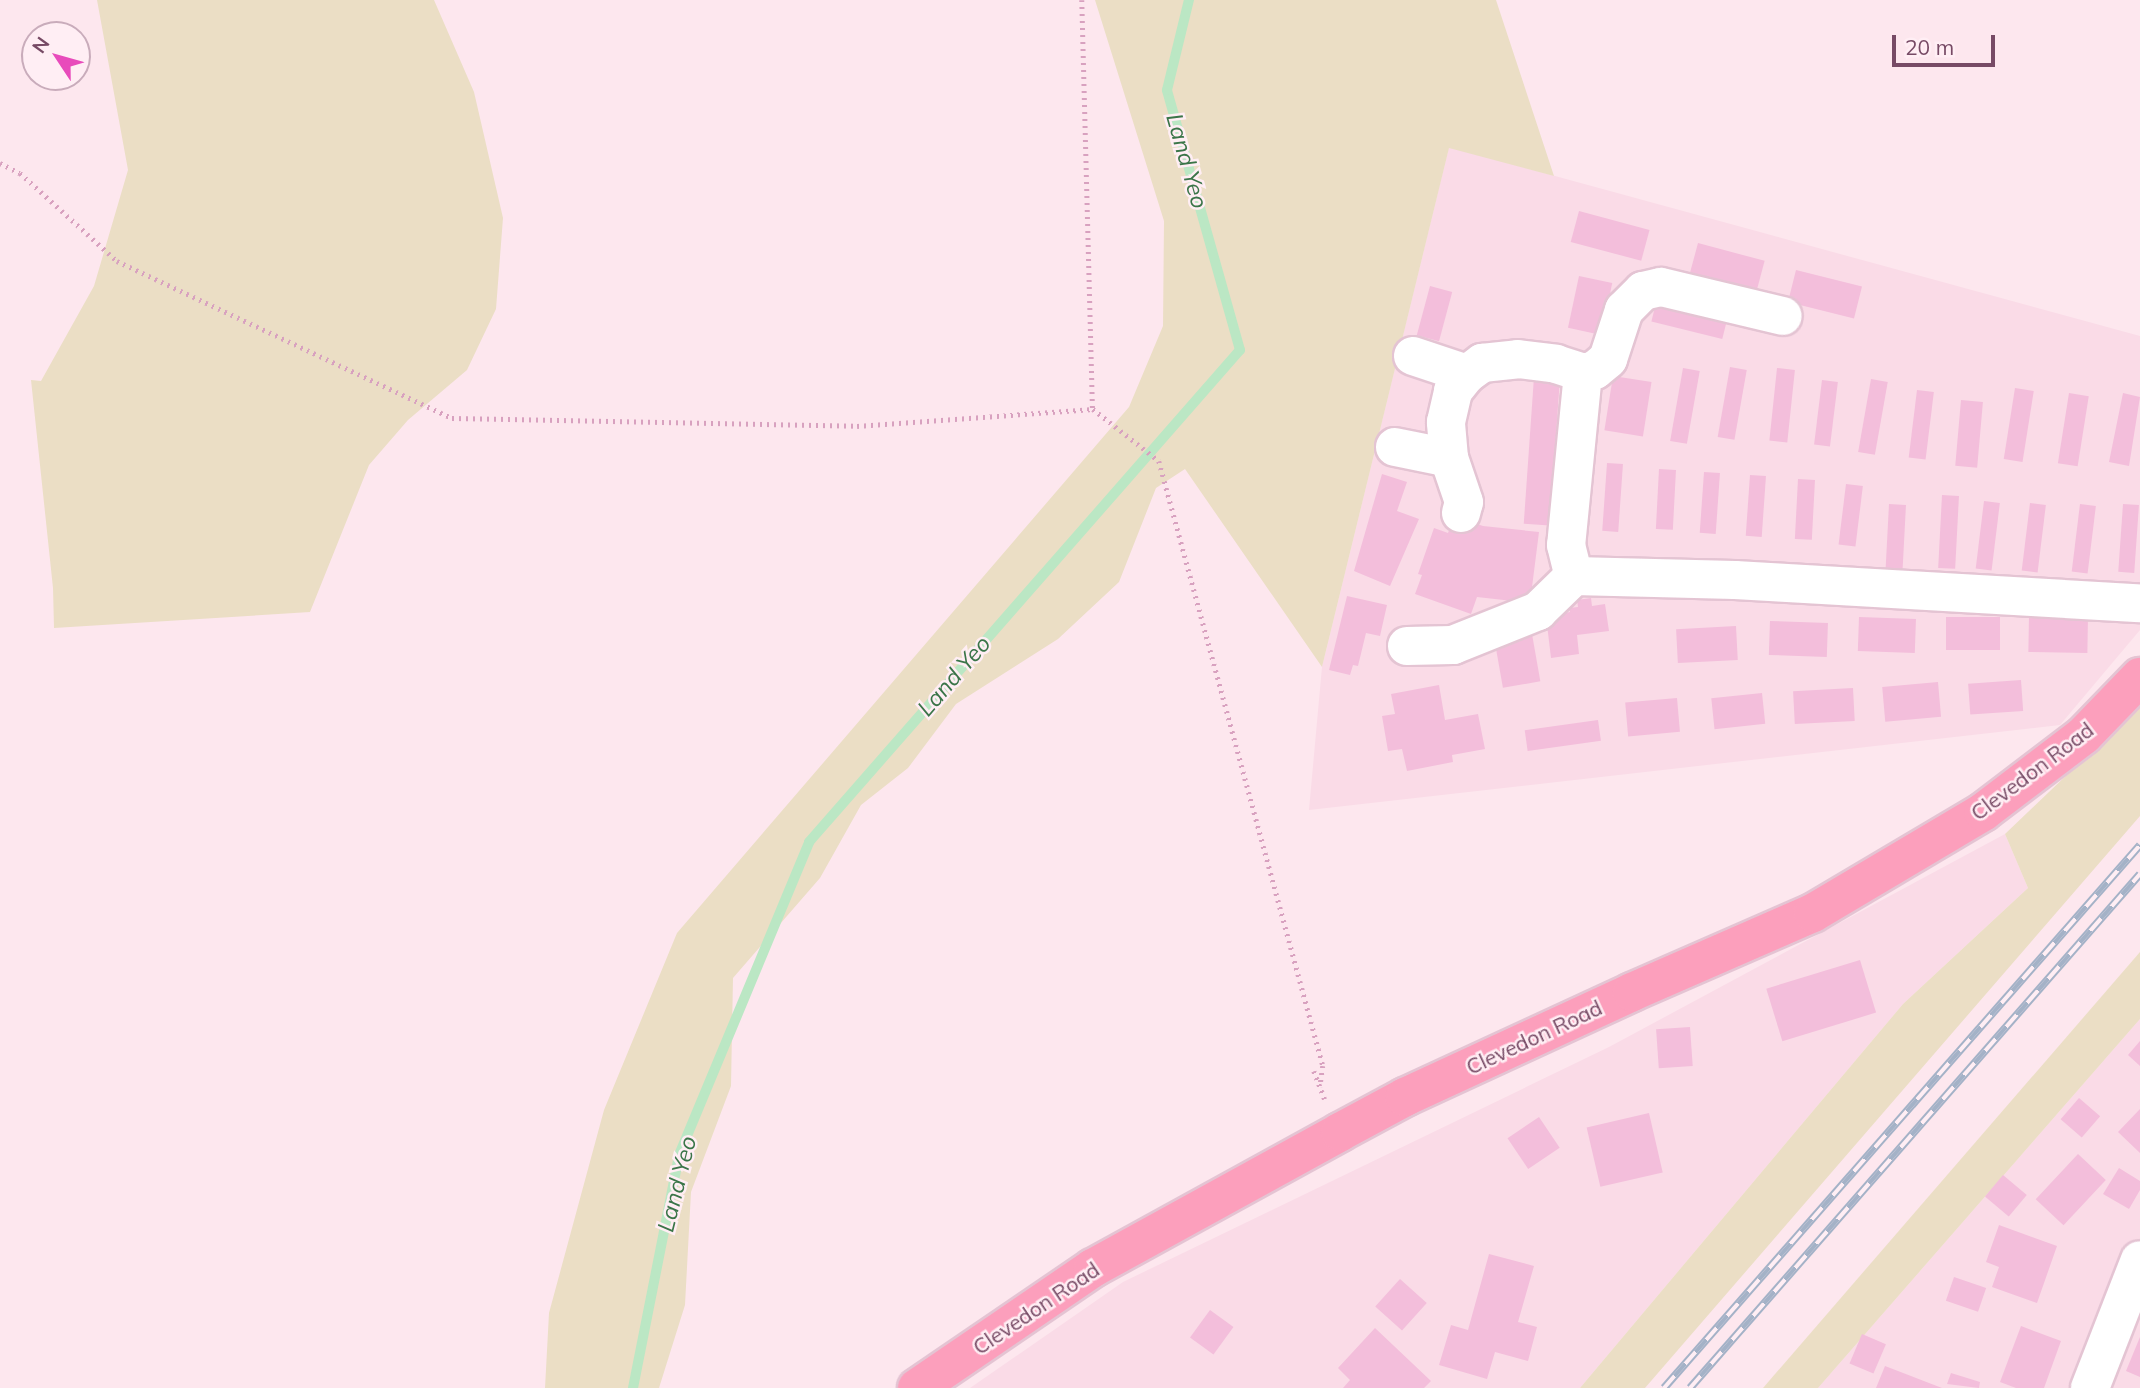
<!DOCTYPE html>
<html>
<head>
<meta charset="utf-8">
<style>
	body { margin:0 }
	#map { position:relative; width:2140px; height:1388px; overflow:hidden; background:#fde7ee; font-family:Mulish,sans-serif }
	div>[style] { position:absolute }
	[style*='--x'] { left:calc(var(--x)*1px); top:calc(var(--y)*1px); width:calc(var(--w)*1px); rotate:calc(var(--a)*1deg) }
	.residential>* { inset:0; background:#fadbe7 }
	.green>* { inset:0; background:#ebdec5 }
	.stream>* { height:10px; margin:-5px; padding:0 5px; transform-origin:5px; border-radius:5px; background:#bbe7c4 }
	.building>* { inset:0; background:#f3bedb; transform-origin:0 0 }
	.path>* { height:4.5px; margin-top:-2.25px; transform-origin:0; background:repeating-linear-gradient(90deg,#d8a1bf 0 2px,transparent 0 7px) }
	.roads { filter:drop-shadow(2px 0 #e4c4d3) drop-shadow(-2px 0 #e4c4d3) drop-shadow(0 2px #e4c4d3) drop-shadow(0 -2px #e4c4d3) }
	.minor>* { height:38px; margin:-19px; padding:0 19px; transform-origin:19px; border-radius:19px; background:#fff }
	.major>* { height:38px; margin:-19px; padding:0 19px; transform-origin:19px; border-radius:19px; background:#fc9fbc }
	.rail>* { height:8px; margin-top:-4px; transform-origin:0; background:repeating-linear-gradient(90deg,#ffeef4 0 16px,#a4b2c7 0 32px); box-sizing:border-box; border-block:2px solid #a4b2c7 }
	span { translate:-50% -50%; white-space:nowrap; text-align:center; line-height:1.15; -webkit-text-stroke:5px #ffeef4; paint-order:stroke }
	.street-label { font-size:21px; color:#774a65 }
	.water-label { font-size:23px; color:#3a7548; font-style:italic }
	.north { position:absolute; left:21px; top:21px; width:70px; height:70px; box-sizing:border-box; background:#ffeef4; border:2px solid #c9acbb; border-radius:50%; rotate:306deg; font-size:19px; font-weight:700; line-height:28px; text-align:center; color:#774a65 }
	.north::after { content:''; display:block; margin:auto; width:24px; height:32px; background:#e84bbb; clip-path:polygon(50% 0,100% 100%,50% 72%,0 100%) }
	.scale { position:absolute; left:1892px; top:35px; width:103px; height:32px; box-sizing:border-box; border:4px solid #774a65; border-top:0; padding-left:9px; font-size:21px; line-height:24px; white-space:nowrap; color:#774a65; -webkit-text-stroke:5px #ffeef4; paint-order:stroke }
</style>
</head>
<body>
<div id="map">
	<div class="residential">
		<i style="clip-path:polygon(1449px 147px,2140px 336px,2140px 630px,2060px 725px,1309px 810px,1322px 667px)"></i>
		<i style="clip-path:polygon(2005px 834px,2028px 888px,1903px 1004px,1580px 1388px,970px 1388px,1123px 1282px,1609px 1047px)"></i>
		<i style="clip-path:polygon(2140px 1019px,2140px 1388px,1818px 1388px)"></i>
	</div>
	<div class="green">
		<i style="clip-path:polygon(97px 0,434px 0,474px 92px,503px 218px,496px 309px,467px 370px,408px 420px,369px 465px,310px 612px,54px 628px,53px 588px,31px 380px,41px 381px,94px 286px,128px 170px)"></i>
		<i style="clip-path:polygon(1095px 0,1496px 0,1554px 176px,1449px 148px,1322px 667px,1185px 469px,1156px 488px,1119px 582px,1058px 639px,956px 704px,908px 768px,861px 805px,820px 878px,733px 978px,731px 1086px,691px 1192px,685px 1305px,659px 1388px,545px 1388px,549px 1313px,604px 1110px,677px 933px,1129px 407px,1163px 326px,1164px 221px)"></i>
		<i style="clip-path:polygon(2140px 705px,2140px 816px,1645px 1388px,1580px 1388px,1903px 1004px,2028px 888px,2005px 834px)"></i>
		<i style="clip-path:polygon(2140px 952px,2140px 1019px,1818px 1388px,1763px 1388px)"></i>
	</div>
	<div class="stream">
		<i style="--x:633;--y:1388;--w:237;--a:-78.8"></i>
		<i style="--x:679;--y:1155;--w:339;--a:-67.4"></i>
		<i style="--x:809;--y:842;--w:654;--a:-48.78"></i>
		<i style="--x:1240;--y:350;--w:270;--a:-105.7"></i>
		<i style="--x:1167;--y:90;--w:93;--a:-76.3"></i>
	</div>
	<div class="building">
		<i style="left:1579px;top:211px;width:73px;height:32px;rotate:15deg"></i>
		<i style="left:1698px;top:243px;width:69px;height:34px;rotate:15deg"></i>
		<i style="left:1796px;top:270px;width:68px;height:33px;rotate:14deg"></i>
		<i style="left:1579px;top:276px;width:34px;height:53px;rotate:12deg"></i>
		<i style="left:1430px;top:286px;width:23px;height:51px;rotate:15deg"></i>
		<i style="left:1656px;top:303px;width:73px;height:19px;rotate:14deg"></i>
		<i style="left:1730px;top:367px;width:17px;height:71px;rotate:10deg"></i>
		<i style="left:1683px;top:368px;width:17px;height:74px;rotate:10deg"></i>
		<i style="left:1777px;top:368px;width:18px;height:73px;rotate:6deg"></i>
		<i style="left:1613px;top:376px;width:39px;height:55px;rotate:9deg"></i>
		<i style="left:1534px;top:377px;width:26px;height:147px;rotate:4deg"></i>
		<i style="left:1871px;top:379px;width:17px;height:74px;rotate:10deg"></i>
		<i style="left:1822px;top:380px;width:16px;height:65px;rotate:7deg"></i>
		<i style="left:2015px;top:388px;width:19px;height:72px;rotate:9deg"></i>
		<i style="left:1917px;top:390px;width:17px;height:68px;rotate:7deg"></i>
		<i style="left:2069px;top:393px;width:20px;height:71px;rotate:9deg"></i>
		<i style="clip-path:polygon(2123px 393px,2140px 397px,2129px 466px,2109px 462px)"></i>
		<i style="left:1961px;top:400px;width:22px;height:66px;rotate:5deg"></i>
		<i style="left:1607px;top:463px;width:16px;height:68px;rotate:4deg"></i>
		<i style="left:1659px;top:469px;width:17px;height:60px;rotate:3deg"></i>
		<i style="left:1704px;top:472px;width:16px;height:61px;rotate:4deg"></i>
		<i style="clip-path:polygon(1382px 474px,1407px 482px,1397px 511px,1419px 519px,1390px 586px,1354px 571px)"></i>
		<i style="left:1750px;top:475px;width:16px;height:61px;rotate:4deg"></i>
		<i style="left:1798px;top:479px;width:17px;height:60px;rotate:3deg"></i>
		<i style="left:1846px;top:484px;width:17px;height:61px;rotate:7deg"></i>
		<i style="left:1942px;top:495px;width:17px;height:73px;rotate:3deg"></i>
		<i style="left:1984px;top:501px;width:16px;height:68px;rotate:7deg"></i>
		<i style="left:2030px;top:503px;width:16px;height:68px;rotate:7deg"></i>
		<i style="left:1889px;top:504px;width:17px;height:67px;rotate:3deg"></i>
		<i style="left:2080px;top:504px;width:16px;height:68px;rotate:7deg"></i>
		<i style="left:2123px;top:504px;width:16px;height:68px;rotate:4deg"></i>
		<i style="clip-path:polygon(1454px 516px,1483px 526px,1539px 532px,1530px 603px,1477px 597px,1471px 614px,1415px 594px,1422px 575px,1418px 574px,1434px 528px,1448px 533px)"></i>
		<i style="clip-path:polygon(1347px 596px,1387px 605px,1380px 636px,1366px 633px,1358px 666px,1353px 665px,1350px 675px,1329px 670px)"></i>
		<i style="clip-path:polygon(1591px 598px,1592px 606px,1605px 604px,1609px 631px,1577px 635px,1579px 654px,1551px 658px,1546px 616px,1570px 612px,1569px 608px,1578px 607px,1577px 600px)"></i>
		<i style="left:2029px;top:616px;width:59px;height:36px;rotate:1deg"></i>
		<i style="left:1859px;top:617px;width:57px;height:34px;rotate:2deg"></i>
		<i style="left:1946px;top:617px;width:54px;height:33px"></i>
		<i style="left:1770px;top:621px;width:58px;height:34px;rotate:2deg"></i>
		<i style="left:1736px;top:626px;width:34px;height:60px;rotate:87deg"></i>
		<i style="left:1532px;top:634px;width:48px;height:38px;rotate:80deg"></i>
		<i style="left:2021px;top:680px;width:31px;height:53px;rotate:86deg"></i>
		<i style="left:1938px;top:682px;width:35px;height:56px;rotate:85deg"></i>
		<i style="clip-path:polygon(1439px 685px,1445px 720px,1478px 714px,1485px 749px,1452px 755px,1453px 762px,1407px 771px,1402px 749px,1388px 751px,1382px 716px,1395px 714px,1391px 694px)"></i>
		<i style="left:1853px;top:688px;width:33px;height:60px;rotate:87deg"></i>
		<i style="left:1762px;top:693px;width:31px;height:51px;rotate:84deg"></i>
		<i style="left:1677px;top:698px;width:34px;height:52px;rotate:85deg"></i>
		<i style="left:1598px;top:720px;width:21px;height:74px;rotate:82deg"></i>
		<i style="left:1860px;top:960px;width:55px;height:98px;rotate:73deg"></i>
		<i style="left:1690px;top:1027px;width:39px;height:34px;rotate:86deg"></i>
		<i style="clip-path:polygon(2140px 1041px,2140px 1066px,2128px 1055px)"></i>
		<i style="left:2079px;top:1098px;width:28px;height:28px;rotate:41deg"></i>
		<i style="clip-path:polygon(2140px 1109px,2140px 1153px,2118px 1132px)"></i>
		<i style="left:1649px;top:1113px;width:61px;height:64px;rotate:77deg"></i>
		<i style="left:1539px;top:1117px;width:37px;height:38px;rotate:56deg"></i>
		<i style="left:2078px;top:1154px;width:38px;height:62px;rotate:43deg"></i>
		<i style="clip-path:polygon(2119px 1168px,2140px 1181px,2140px 1190px,2129px 1209px,2103px 1194px)"></i>
		<i style="left:2003px;top:1175px;width:31px;height:28px;rotate:40deg"></i>
		<i style="clip-path:polygon(1999px 1225px,2057px 1246px,2037px 1303px,1992px 1287px,1999px 1267px,1986px 1262px)"></i>
		<i style="clip-path:polygon(1489px 1254px,1534px 1266px,1518px 1322px,1537px 1327px,1528px 1361px,1495px 1352px,1487px 1379px,1439px 1365px,1451px 1325px,1468px 1330px)"></i>
		<i style="left:1954px;top:1277px;width:34px;height:25px;rotate:19deg"></i>
		<i style="left:1400px;top:1279px;width:36px;height:37px;rotate:42deg"></i>
		<i style="left:1210px;top:1310px;width:29px;height:34px;rotate:36deg"></i>
		<i style="clip-path:polygon(2021px 1326px,2061px 1341px,2044px 1388px,2016px 1388px,2000px 1382px)"></i>
		<i style="clip-path:polygon(1375px 1328px,1431px 1381px,1424px 1388px,1343px 1388px,1350px 1380px,1338px 1368px)"></i>
		<i style="left:1862px;top:1334px;width:26px;height:32px;rotate:23deg"></i>
		<i style="clip-path:polygon(2140px 1337px,2140px 1377px,2126px 1371px)"></i>
		<i style="clip-path:polygon(1885px 1366px,1942px 1388px,1876px 1388px)"></i>
		<i style="clip-path:polygon(1951px 1373px,1980px 1382px,1979px 1388px,1947px 1384px)"></i>
	</div>
	<div class="path">
		<i style="--x:1082;--y:0;--w:409;--a:88.5"></i>
		<i style="--x:0;--y:163;--w:22;--a:27"></i>
		<i style="--x:20;--y:173;--w:131;--a:42.2"></i>
		<i style="--x:117;--y:261;--w:370;--a:25.1"></i>
		<i style="--x:452;--y:418;--w:405;--a:1.1"></i>
		<i style="--x:857;--y:426;--w:237;--a:-4.1"></i>
		<i style="--x:1093;--y:409;--w:84;--a:38.2"></i>
		<i style="--x:1159;--y:461;--w:627;--a:74.83"></i>
		<i style="--x:1323;--y:1066;--w:21;--a:98"></i>
		<i style="--x:1314;--y:1071;--w:30;--a:69"></i>
	</div>
	<div class="roads">
		<div class="minor">
			<i style="--x:1413;--y:356;--w:57;--a:18.4"></i>
			<i style="--x:1583;--y:373;--w:173;--a:95.6"></i>
			<i style="--x:1566;--y:545;--w:32;--a:76"></i>
			<i style="--x:1574;--y:576;--w:161;--a:1.4"></i>
			<i style="--x:1735;--y:580;--w:406;--a:3.3"></i>
			<i style="--x:1395;--y:447;--w:55;--a:11.5"></i>
			<i style="--x:1461;--y:513;--w:11;--a:-75"></i>
			<i style="--x:1464;--y:502;--w:46;--a:-108.8"></i>
			<i style="--x:1449;--y:458;--w:36;--a:-95"></i>
			<i style="--x:1446;--y:422;--w:32;--a:-77"></i>
			<i style="--x:1453;--y:391;--w:22;--a:-51"></i>
			<i style="--x:1467;--y:374;--w:19;--a:-36"></i>
			<i style="--x:1482;--y:363;--w:36;--a:-6"></i>
			<i style="--x:1518;--y:359;--w:38;--a:7"></i>
			<i style="--x:1556;--y:364;--w:28;--a:18"></i>
			<i style="--x:1583;--y:373;--w:12;--a:-14"></i>
			<i style="--x:1595;--y:370;--w:17;--a:-40"></i>
			<i style="--x:1608;--y:359;--w:52;--a:-71.9"></i>
			<i style="--x:1624;--y:310;--w:27;--a:-45"></i>
			<i style="--x:1643;--y:291;--w:18;--a:-13"></i>
			<i style="--x:1661;--y:287;--w:125;--a:13.4"></i>
			<i style="--x:1407;--y:646;--w:46;--a:-1.2"></i>
			<i style="--x:1453;--y:645;--w:92;--a:-21.8"></i>
			<i style="--x:1538;--y:611;--w:50;--a:-44.2"></i>
			<i style="--x:2090;--y:1388;--w:137;--a:-68.7"></i>
		</div>
		<div class="major">
			<i style="--x:917;--y:1388;--w:213;--a:-34.3"></i>
			<i style="--x:1093;--y:1268;--w:282;--a:-28.8"></i>
			<i style="--x:1340;--y:1132;--w:74;--a:-28.3"></i>
			<i style="--x:1405;--y:1097;--w:250;--a:-24.8"></i>
			<i style="--x:1632;--y:992;--w:197;--a:-23.6"></i>
			<i style="--x:1813;--y:913;--w:198;--a:-30.7"></i>
			<i style="--x:1983;--y:812;--w:127;--a:-37.3"></i>
			<i style="--x:2084;--y:735;--w:81;--a:-46"></i>
		</div>
	</div>
	<div class="rail">
		<i style="--x:1664;--y:1388;--w:722;--a:-48.76"></i>
		<i style="--x:1690;--y:1388;--w:683;--a:-48.8"></i>
	</div>
	<div class="street-label">
		<span style="left:2032px;top:771px;rotate:-37deg">Clevedon Road</span>
		<span style="left:1534px;top:1037px;rotate:-25deg">Clevedon Road</span>
		<span style="left:1036px;top:1308px;rotate:-34deg">Clevedon Road</span>
	</div>
	<div class="water-label">
		<span style="left:1187px;top:161px;rotate:74deg">Land Yeo</span>
		<span style="left:954px;top:676px;rotate:-49deg">Land Yeo</span>
		<span style="left:677px;top:1184px;rotate:-76deg">Land Yeo</span>
	</div>
	<div class="north">N</div>
	<div class="scale">20 m</div>
</div>
</body>
</html>
